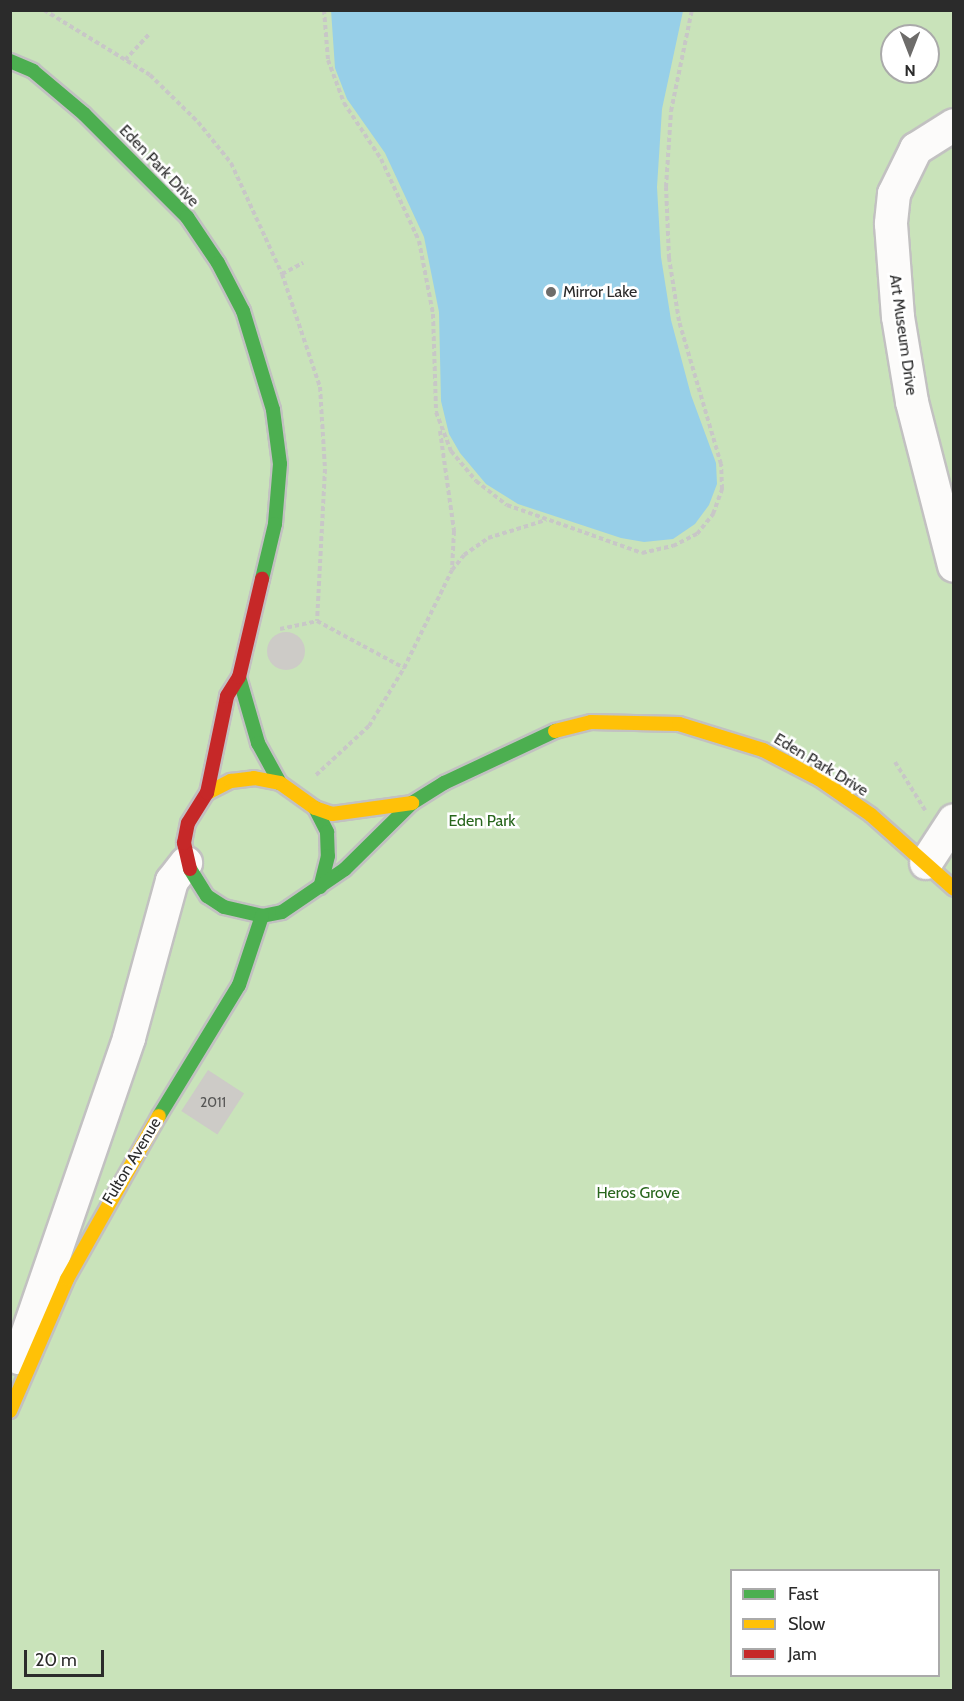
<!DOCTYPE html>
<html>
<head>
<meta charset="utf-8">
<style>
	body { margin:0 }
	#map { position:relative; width:964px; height:1701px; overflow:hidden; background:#e8e5e0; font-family:Cabin,sans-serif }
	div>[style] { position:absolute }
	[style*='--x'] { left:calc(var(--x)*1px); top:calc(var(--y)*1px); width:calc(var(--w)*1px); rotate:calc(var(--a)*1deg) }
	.green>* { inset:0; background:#c9e3ba }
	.water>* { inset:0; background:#97cfe8 }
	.building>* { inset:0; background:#cdcbc7; transform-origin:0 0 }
	.round { border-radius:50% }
	.path>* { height:4px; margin-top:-2px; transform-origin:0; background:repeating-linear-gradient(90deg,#c8c7c7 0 4.5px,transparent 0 7.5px) }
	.roads { filter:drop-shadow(2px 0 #c2c1c1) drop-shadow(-2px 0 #c2c1c1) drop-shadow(0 2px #c2c1c1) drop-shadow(0 -2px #c2c1c1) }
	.street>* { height:32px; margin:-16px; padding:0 16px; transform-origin:16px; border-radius:16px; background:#fcfbfa }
	.fast>* { height:14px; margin:-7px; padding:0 7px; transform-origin:7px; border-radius:7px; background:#4caf50 }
	.slow>* { height:14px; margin:-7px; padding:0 7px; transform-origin:7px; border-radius:7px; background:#ffc107 }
	.jam>* { height:14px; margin:-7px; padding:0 7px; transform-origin:7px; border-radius:7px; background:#c62828 }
	.dots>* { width:16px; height:16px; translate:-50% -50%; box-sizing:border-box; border:3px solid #fff; border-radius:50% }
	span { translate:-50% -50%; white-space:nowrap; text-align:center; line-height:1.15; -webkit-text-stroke:5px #fff; paint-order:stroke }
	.number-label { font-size:14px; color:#555554 }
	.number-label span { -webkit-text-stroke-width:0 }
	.street-label { font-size:16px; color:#2b2b2b }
	.poi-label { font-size:16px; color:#2b2b2b }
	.left { translate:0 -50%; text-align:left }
	.park-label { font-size:16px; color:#28661d }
	.frame { position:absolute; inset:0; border:12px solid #2b2b2b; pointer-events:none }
	.legend { position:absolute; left:730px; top:1569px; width:210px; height:108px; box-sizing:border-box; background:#fff; border:2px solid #aaa; margin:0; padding:8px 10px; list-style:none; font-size:18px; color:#2b2b2b }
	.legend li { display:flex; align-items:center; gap:12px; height:30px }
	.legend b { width:30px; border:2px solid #aaa }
	.north { position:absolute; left:880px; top:24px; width:60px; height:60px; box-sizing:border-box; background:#fff; border:2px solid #aaa; border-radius:50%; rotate:180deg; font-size:16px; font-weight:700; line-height:24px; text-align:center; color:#2b2b2b }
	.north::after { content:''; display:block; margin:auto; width:21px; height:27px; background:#6d6c6a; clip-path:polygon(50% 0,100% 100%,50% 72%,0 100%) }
	.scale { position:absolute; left:24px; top:1650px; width:80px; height:27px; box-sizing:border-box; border:3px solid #2b2b2b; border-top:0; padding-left:8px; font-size:18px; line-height:21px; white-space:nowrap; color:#2b2b2b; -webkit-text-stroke:4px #fff; paint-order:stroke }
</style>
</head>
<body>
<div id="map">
	<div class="green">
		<i style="clip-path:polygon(evenodd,11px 11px,953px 11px,953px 1690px,11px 1690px,11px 11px,892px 36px,928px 36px,928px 72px,892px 72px,892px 36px,11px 11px,732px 1570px,938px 1570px,938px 1676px,732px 1676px,732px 1570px)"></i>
	</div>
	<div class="water">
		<i style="clip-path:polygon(331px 10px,683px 11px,662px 109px,657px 187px,661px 257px,671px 320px,691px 395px,716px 463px,717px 484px,709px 505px,695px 524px,673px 539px,644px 542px,621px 538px,518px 504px,486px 484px,460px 453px,449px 434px,441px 401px,439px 312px,424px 237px,385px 153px,347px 99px,335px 68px)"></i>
	</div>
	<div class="building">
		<i class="round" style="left:267px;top:632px;width:38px;height:38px"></i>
		<i style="left:208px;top:1070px;width:43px;height:49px;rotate:33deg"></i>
	</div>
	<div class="path">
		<i style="--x:44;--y:10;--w:124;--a:31.5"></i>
		<i style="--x:150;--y:75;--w:67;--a:44.4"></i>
		<i style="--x:198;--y:122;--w:53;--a:51.2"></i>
		<i style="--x:231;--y:163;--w:122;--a:65.3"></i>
		<i style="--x:282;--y:274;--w:119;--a:71.4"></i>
		<i style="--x:320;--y:387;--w:82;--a:86.5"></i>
		<i style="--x:325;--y:469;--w:152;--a:93"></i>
		<i style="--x:317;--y:621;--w:99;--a:28.4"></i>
		<i style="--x:324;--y:10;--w:50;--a:85.4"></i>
		<i style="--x:328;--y:60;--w:46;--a:69.6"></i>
		<i style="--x:344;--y:103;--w:67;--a:56.5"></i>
		<i style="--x:381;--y:159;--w:90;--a:65.1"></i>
		<i style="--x:419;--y:241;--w:74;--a:79.1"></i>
		<i style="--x:433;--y:314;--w:98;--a:88.2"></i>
		<i style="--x:436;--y:412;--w:42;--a:69"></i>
		<i style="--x:451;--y:451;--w:39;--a:50"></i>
		<i style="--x:476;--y:481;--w:39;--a:38"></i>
		<i style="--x:507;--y:505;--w:143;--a:19.6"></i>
		<i style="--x:642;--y:553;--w:32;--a:-13"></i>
		<i style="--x:673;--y:546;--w:27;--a:-27"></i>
		<i style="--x:697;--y:534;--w:26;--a:-51"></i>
		<i style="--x:713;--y:514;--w:27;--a:-70"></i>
		<i style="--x:722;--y:489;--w:25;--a:-92"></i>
		<i style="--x:721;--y:464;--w:149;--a:-106.4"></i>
		<i style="--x:679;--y:321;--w:64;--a:-99"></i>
		<i style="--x:669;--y:258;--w:71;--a:-92.4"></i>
		<i style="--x:666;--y:187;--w:76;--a:-86.2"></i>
		<i style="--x:671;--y:111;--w:103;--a:-78.3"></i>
		<i style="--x:125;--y:60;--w:35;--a:-47"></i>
		<i style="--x:282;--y:274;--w:24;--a:-28"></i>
		<i style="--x:440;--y:431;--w:101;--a:82"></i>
		<i style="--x:454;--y:531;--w:38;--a:93"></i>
		<i style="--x:280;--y:629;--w:38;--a:-12"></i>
		<i style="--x:895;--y:762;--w:57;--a:58"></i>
		<i style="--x:316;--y:775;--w:72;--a:-42.8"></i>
		<i style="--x:369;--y:726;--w:68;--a:-58.9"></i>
		<i style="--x:404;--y:668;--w:109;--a:-63.9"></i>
		<i style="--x:452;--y:570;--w:19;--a:-51"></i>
		<i style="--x:464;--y:555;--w:29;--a:-35"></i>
		<i style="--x:488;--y:538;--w:61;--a:-17.2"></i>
		<i style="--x:10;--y:1249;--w:1;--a:0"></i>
	</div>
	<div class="roads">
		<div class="street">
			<i style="--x:954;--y:125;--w:45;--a:147.7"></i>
			<i style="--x:916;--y:149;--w:50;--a:116.1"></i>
			<i style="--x:894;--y:194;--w:30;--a:96"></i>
			<i style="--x:891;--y:224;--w:93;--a:85.7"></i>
			<i style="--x:898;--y:317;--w:86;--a:80.6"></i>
			<i style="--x:912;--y:402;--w:169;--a:75.6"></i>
			<i style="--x:926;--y:863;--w:51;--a:-56.9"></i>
			<i style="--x:19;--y:1358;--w:338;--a:-71"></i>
			<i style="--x:129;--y:1038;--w:163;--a:-74.7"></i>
			<i style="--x:172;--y:881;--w:23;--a:-52"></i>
		</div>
		<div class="fast">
			<i style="--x:10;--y:61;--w:25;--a:23"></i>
			<i style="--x:33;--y:71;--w:67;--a:40.1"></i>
			<i style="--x:84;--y:114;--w:146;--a:45"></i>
			<i style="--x:187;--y:217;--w:55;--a:56"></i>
			<i style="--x:218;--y:263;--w:54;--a:62.5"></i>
			<i style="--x:243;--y:311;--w:103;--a:73.1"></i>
			<i style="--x:273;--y:410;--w:54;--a:82.6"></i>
			<i style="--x:280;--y:464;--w:60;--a:94.8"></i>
			<i style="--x:275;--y:524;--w:57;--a:103.3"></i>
			<i style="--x:239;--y:677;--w:69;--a:73.9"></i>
			<i style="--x:258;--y:743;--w:46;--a:61.2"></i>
			<i style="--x:315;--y:808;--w:27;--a:63"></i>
			<i style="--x:327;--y:832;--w:24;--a:88"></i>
			<i style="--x:328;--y:856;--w:32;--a:104"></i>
			<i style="--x:190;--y:869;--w:32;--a:58"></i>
			<i style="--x:207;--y:896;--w:20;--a:33"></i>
			<i style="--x:224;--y:907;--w:39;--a:13"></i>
			<i style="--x:262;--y:916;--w:20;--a:-11"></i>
			<i style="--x:282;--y:912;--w:76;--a:-34.3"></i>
			<i style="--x:345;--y:869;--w:94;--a:-44.6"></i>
			<i style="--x:412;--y:803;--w:38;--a:-32"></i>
			<i style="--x:444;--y:783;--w:123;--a:-25.1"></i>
			<i style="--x:159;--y:1116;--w:153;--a:-58.6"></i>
			<i style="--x:239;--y:985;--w:73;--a:-71.6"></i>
		</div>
		<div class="slow">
			<i style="--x:555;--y:731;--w:37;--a:-14"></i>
			<i style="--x:591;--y:722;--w:88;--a:1.3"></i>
			<i style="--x:679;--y:724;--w:88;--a:17.2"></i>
			<i style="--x:763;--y:750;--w:63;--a:27.4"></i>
			<i style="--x:819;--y:779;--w:63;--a:34.7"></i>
			<i style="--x:871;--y:815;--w:111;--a:41.7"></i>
			<i style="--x:207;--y:793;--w:27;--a:-27"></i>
			<i style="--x:231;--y:781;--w:23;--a:-7"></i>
			<i style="--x:254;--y:778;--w:26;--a:11"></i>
			<i style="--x:280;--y:783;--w:43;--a:35.5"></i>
			<i style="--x:315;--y:808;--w:18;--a:19"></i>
			<i style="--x:332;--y:814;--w:81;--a:-7.8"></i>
			<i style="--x:10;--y:1411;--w:144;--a:-66.6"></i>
			<i style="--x:67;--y:1279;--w:187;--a:-60.6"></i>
		</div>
		<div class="jam">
			<i style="--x:190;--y:869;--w:27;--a:-103"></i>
			<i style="--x:184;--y:843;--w:20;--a:-79"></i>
			<i style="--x:188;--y:823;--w:36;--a:-58"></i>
			<i style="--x:207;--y:793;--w:99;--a:-78.3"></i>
			<i style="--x:227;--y:696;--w:22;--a:-58"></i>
			<i style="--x:239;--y:677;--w:101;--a:-76.8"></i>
		</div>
	</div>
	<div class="dots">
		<i style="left:551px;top:292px;background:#6d6c6a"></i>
	</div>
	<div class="number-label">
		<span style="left:213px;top:1102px">2011</span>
	</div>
	<div class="street-label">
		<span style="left:159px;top:166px;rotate:46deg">Eden Park Drive</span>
		<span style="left:903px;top:335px;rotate:82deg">Art Museum Drive</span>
		<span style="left:821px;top:765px;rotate:31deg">Eden Park Drive</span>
		<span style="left:132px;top:1161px;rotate:-59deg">Fulton Avenue</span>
	</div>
	<div class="poi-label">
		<span class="left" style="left:563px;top:292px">Mirror Lake</span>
	</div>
	<div class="park-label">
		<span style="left:482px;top:821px">Eden Park</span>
		<span style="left:638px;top:1193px">Heros Grove</span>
	</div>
	<div class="frame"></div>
	<ul class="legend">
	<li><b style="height:8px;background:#4caf50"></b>Fast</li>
	<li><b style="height:8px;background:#ffc107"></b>Slow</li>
	<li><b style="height:8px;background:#c62828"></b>Jam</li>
	</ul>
	<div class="north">N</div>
	<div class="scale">20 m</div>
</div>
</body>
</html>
